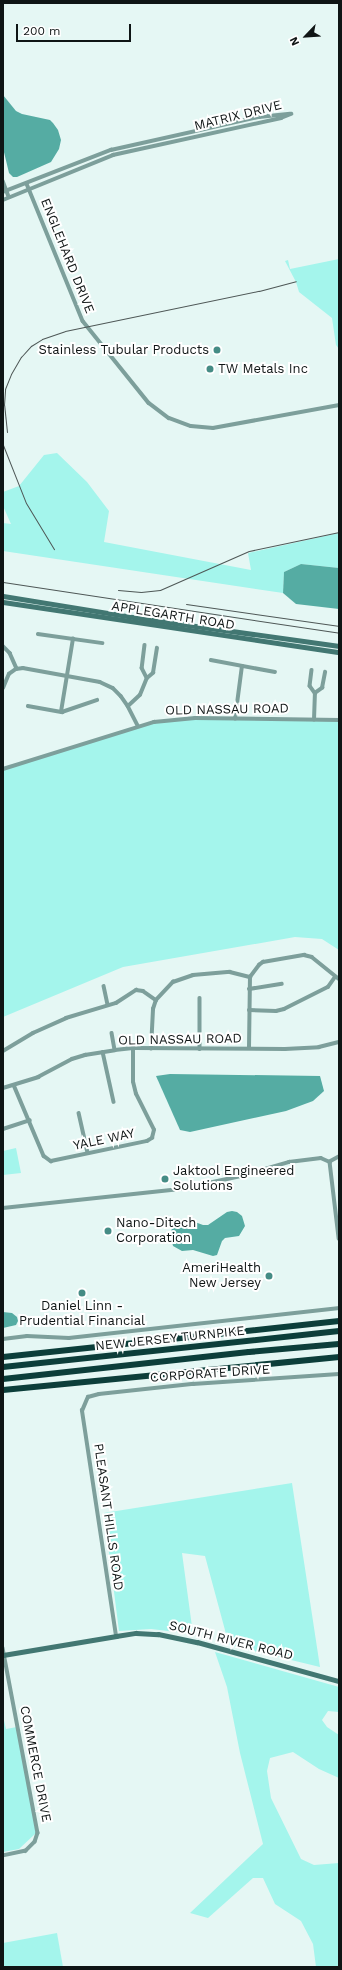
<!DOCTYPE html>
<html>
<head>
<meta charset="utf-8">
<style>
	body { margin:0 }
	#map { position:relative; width:342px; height:1970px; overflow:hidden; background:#e5f7f4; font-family:"Work Sans",sans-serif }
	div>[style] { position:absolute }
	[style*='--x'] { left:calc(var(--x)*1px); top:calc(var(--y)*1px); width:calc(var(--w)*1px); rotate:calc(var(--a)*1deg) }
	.green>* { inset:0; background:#a4f5ec }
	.water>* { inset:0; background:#55aca3 }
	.minor>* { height:3.5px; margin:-1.75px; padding:0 1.75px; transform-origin:1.75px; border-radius:1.75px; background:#7d9f9b }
	.secondary>* { height:5px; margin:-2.5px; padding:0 2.5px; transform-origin:2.5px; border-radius:2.5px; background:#427772 }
	.motorway>* { height:6px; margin:-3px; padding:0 3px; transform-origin:3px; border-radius:3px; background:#0c3e3a }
	.rail>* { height:1px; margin:-0.5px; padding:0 0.5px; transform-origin:0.5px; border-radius:0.5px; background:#4e5756 }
	.dots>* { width:11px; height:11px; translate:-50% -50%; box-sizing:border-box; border:2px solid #fff; border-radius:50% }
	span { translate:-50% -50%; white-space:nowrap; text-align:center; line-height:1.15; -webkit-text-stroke:4px #fff; paint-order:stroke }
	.street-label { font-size:13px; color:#0f1515 }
	.poi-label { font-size:13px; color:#0f1515 }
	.right { translate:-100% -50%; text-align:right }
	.left { translate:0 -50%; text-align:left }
	.frame { position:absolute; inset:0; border:4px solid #0f1515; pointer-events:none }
	.north { position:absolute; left:286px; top:16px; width:40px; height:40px; -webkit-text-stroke:3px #fff; paint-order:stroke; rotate:245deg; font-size:11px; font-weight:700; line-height:16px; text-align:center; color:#0f1515 }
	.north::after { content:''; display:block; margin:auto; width:14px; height:18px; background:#0f1515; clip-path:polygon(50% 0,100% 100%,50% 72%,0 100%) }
	.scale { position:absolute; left:16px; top:24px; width:115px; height:18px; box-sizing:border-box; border:2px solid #0f1515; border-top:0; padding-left:5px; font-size:12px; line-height:14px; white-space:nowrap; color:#0f1515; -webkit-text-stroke:3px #fff; paint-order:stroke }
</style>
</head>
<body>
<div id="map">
	<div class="green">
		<i style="clip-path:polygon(339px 259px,339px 349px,336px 345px,332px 318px,299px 292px,296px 282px,285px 261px,288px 260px,290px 269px)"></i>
		<i style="clip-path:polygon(57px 453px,87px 482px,109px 511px,104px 542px,251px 570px,248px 553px,339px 533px,339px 568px,301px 564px,284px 572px,283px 593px,3px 551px,3px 523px,11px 524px,3px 506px,3px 492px,19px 486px,44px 455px)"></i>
		<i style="clip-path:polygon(339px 719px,339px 950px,322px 939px,295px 937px,123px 967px,3px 1017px,3px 768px,163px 720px)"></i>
		<i style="clip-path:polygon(16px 1148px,21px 1173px,3px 1175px,3px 1151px)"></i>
		<i style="clip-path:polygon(292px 1483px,320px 1667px,229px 1645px,205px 1556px,182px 1553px,193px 1634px,151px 1629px,119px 1631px,104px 1513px)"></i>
		<i style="clip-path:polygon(215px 1652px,339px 1687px,339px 1712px,328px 1711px,322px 1720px,327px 1727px,339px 1735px,339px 1778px,319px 1769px,293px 1752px,270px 1758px,267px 1771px,271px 1798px,301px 1859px,314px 1865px,339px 1863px,339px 1967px,316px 1967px,313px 1944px,301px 1921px,275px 1904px,263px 1878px,253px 1878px,208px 1918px,190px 1913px,263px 1844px,240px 1753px,227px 1687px)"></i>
		<i style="clip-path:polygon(3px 1716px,6px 1729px,17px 1727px,36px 1833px,19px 1849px,3px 1852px)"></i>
		<i style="clip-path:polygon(57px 1933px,63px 1967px,3px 1967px,3px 1943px)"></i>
	</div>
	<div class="water">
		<i style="clip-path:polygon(3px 95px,16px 111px,22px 114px,50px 120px,53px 123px,58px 130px,61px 140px,59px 149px,51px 162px,17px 177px,13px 177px,9px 173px,3px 148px)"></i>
		<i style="clip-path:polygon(301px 564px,339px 568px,339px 609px,296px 604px,283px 593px,284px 572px)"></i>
		<i style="clip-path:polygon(170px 1074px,320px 1076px,324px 1091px,313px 1101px,286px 1111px,190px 1132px,180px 1130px,156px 1076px)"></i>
		<i style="clip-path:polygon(232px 1211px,237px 1212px,242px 1216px,245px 1226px,239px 1236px,225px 1238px,222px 1241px,217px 1255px,213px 1256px,193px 1250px,182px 1251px,173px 1246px,171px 1238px,172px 1225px,178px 1220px,187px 1219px,203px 1225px,208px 1225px,227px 1212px)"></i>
		<i style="clip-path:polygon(3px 1312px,12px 1313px,17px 1317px,18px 1321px,16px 1325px,3px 1328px)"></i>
	</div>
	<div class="minor">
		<i style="--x:3;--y:181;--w:17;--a:69"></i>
		<i style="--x:27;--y:184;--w:148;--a:67.8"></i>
		<i style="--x:83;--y:321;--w:105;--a:51.2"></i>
		<i style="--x:149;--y:403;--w:25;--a:37"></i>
		<i style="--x:169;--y:418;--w:23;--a:20"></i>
		<i style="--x:191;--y:426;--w:22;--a:5"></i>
		<i style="--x:213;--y:428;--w:128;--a:-10.3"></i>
		<i style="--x:3;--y:192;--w:116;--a:-21.3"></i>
		<i style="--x:111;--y:150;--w:152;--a:-12.6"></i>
		<i style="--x:259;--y:117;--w:31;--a:-6"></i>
		<i style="--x:3;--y:200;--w:119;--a:-22.2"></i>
		<i style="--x:113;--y:155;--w:172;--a:-12.4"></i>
		<i style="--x:281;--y:118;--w:11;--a:-22"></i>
		<i style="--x:38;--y:634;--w:65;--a:8"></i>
		<i style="--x:145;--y:645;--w:23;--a:97"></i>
		<i style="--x:142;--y:668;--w:11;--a:63"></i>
		<i style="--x:3;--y:646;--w:10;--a:45"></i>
		<i style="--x:10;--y:653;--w:17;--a:66"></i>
		<i style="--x:211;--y:660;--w:65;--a:10.6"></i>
		<i style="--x:312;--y:670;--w:16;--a:97"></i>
		<i style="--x:310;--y:686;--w:9;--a:54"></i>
		<i style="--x:3;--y:688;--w:15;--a:-67"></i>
		<i style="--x:9;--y:674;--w:9;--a:-36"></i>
		<i style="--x:16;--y:669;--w:7;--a:-8"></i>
		<i style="--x:23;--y:668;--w:78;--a:10.3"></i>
		<i style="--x:100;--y:682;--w:14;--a:25"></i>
		<i style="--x:113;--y:688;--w:11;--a:45"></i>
		<i style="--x:121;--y:696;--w:12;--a:55"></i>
		<i style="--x:128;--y:706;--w:22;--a:63"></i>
		<i style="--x:28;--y:706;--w:35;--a:10"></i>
		<i style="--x:62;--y:712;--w:37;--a:-19"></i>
		<i style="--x:128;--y:706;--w:16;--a:-43"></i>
		<i style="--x:140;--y:695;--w:18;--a:-68"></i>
		<i style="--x:147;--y:678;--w:8;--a:-40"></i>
		<i style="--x:153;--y:673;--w:25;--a:-81"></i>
		<i style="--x:61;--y:712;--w:74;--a:-80.7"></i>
		<i style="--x:235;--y:719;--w:53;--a:-82.5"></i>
		<i style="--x:314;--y:720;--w:27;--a:-88"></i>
		<i style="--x:315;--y:693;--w:9;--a:-36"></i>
		<i style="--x:322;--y:688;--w:16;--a:-79"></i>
		<i style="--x:3;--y:769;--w:158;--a:-17.3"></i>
		<i style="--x:154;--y:722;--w:41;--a:-5.6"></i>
		<i style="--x:195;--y:718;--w:144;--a:0.8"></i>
		<i style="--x:104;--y:986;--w:19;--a:78"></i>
		<i style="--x:249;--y:989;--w:33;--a:-9"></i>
		<i style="--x:200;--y:998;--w:51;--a:90"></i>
		<i style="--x:249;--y:1010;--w:27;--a:2"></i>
		<i style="--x:276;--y:1011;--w:8;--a:-14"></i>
		<i style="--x:284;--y:1009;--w:49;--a:-26.6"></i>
		<i style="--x:328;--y:987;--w:12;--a:-55"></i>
		<i style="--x:112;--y:1033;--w:17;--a:80"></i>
		<i style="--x:249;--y:1048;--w:71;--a:-89.2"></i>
		<i style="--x:250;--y:977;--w:15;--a:-53"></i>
		<i style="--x:259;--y:965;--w:5;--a:-37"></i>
		<i style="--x:263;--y:962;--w:42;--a:-9.7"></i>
		<i style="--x:304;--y:955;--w:8;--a:14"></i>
		<i style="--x:312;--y:957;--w:35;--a:39"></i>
		<i style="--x:151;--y:1049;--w:40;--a:-87.1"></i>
		<i style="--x:153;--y:1009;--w:9;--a:-72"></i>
		<i style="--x:156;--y:1000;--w:25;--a:-47"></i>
		<i style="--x:173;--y:982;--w:21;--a:-19"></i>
		<i style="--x:193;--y:975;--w:37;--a:-5"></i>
		<i style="--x:230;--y:972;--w:21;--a:14"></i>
		<i style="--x:3;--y:1051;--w:35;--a:-31"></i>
		<i style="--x:33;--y:1033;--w:36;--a:-24"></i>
		<i style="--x:66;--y:1018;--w:52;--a:-16.7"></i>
		<i style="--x:116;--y:1003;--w:24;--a:-33"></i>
		<i style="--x:136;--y:990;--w:7;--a:8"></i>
		<i style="--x:143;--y:991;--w:16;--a:35"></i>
		<i style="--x:103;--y:1052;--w:51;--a:77.6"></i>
		<i style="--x:14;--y:1085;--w:77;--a:67.1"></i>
		<i style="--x:44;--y:1156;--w:9;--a:36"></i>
		<i style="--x:51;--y:1161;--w:98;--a:-11.8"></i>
		<i style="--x:147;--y:1141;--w:6;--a:-31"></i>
		<i style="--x:152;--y:1138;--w:8;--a:-76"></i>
		<i style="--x:154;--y:1130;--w:40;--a:-116.6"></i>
		<i style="--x:136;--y:1094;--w:12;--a:-104"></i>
		<i style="--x:133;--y:1082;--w:34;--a:-90"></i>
		<i style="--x:3;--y:1088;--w:37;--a:-17"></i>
		<i style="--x:38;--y:1077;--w:38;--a:-28"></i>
		<i style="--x:72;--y:1059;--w:14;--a:-17"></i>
		<i style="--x:85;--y:1055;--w:30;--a:-9"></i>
		<i style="--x:115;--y:1050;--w:20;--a:-6"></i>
		<i style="--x:135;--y:1048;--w:150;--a:0.4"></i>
		<i style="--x:285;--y:1049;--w:34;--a:-3"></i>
		<i style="--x:319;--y:1047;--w:21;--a:-14"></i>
		<i style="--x:79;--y:1113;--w:41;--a:77.3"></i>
		<i style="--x:3;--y:1129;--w:28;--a:-18"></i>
		<i style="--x:339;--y:1157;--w:10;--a:151"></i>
		<i style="--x:330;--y:1162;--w:77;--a:83.2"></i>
		<i style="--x:3;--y:1208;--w:178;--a:-6.1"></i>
		<i style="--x:180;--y:1189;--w:62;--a:-12"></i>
		<i style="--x:241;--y:1176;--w:50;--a:-16.3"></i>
		<i style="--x:289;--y:1162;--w:32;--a:-7"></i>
		<i style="--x:321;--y:1158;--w:10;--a:24"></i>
		<i style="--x:3;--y:1339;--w:24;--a:-7"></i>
		<i style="--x:27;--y:1336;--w:42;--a:2.7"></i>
		<i style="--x:69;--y:1338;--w:272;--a:-6.3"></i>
		<i style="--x:116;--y:1636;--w:228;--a:-98.6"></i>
		<i style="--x:82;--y:1411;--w:15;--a:-67"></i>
		<i style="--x:88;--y:1397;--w:11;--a:-15"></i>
		<i style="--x:99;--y:1394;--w:95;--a:-6.1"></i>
		<i style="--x:193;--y:1384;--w:146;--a:-3.9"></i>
		<i style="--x:3;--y:1648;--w:188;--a:79.3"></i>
		<i style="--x:38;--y:1833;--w:9;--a:108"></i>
		<i style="--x:35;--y:1842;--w:13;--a:135"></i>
		<i style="--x:26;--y:1851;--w:24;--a:168"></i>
	</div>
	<div class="secondary">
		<i style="--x:3;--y:596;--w:151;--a:9.2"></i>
		<i style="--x:152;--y:620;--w:189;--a:7.9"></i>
		<i style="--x:3;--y:602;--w:340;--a:8.5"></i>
		<i style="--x:3;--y:1655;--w:115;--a:-9.5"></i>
		<i style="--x:116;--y:1636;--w:20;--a:-9"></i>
		<i style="--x:136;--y:1633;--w:22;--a:3"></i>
		<i style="--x:158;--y:1634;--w:40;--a:12"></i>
		<i style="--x:197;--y:1642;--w:147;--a:15.4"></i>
	</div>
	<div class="motorway">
		<i style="--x:3;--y:1357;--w:338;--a:-6.1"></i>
		<i style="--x:3;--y:1367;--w:338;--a:-6.1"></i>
		<i style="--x:3;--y:1379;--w:247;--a:-6.3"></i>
		<i style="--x:249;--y:1352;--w:90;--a:-5.1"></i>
		<i style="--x:3;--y:1390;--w:338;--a:-5.6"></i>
	</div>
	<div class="rail">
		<i style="--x:7;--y:432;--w:27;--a:-96"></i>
		<i style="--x:4;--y:405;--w:16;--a:-86"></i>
		<i style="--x:5;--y:389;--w:16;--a:-68"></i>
		<i style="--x:11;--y:374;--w:20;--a:-60"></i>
		<i style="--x:21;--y:357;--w:15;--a:-48"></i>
		<i style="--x:31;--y:346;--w:13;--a:-32"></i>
		<i style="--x:42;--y:339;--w:24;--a:-19"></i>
		<i style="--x:65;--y:331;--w:198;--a:-11.7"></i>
		<i style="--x:259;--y:291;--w:38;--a:-15"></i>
		<i style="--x:3;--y:445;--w:62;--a:68.4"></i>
		<i style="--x:26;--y:503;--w:54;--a:58.7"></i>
		<i style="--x:3;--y:582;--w:340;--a:8.6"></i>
		<i style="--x:118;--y:590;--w:23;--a:5"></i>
		<i style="--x:141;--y:592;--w:19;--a:-6"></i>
		<i style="--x:160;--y:590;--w:97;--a:-23.7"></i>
		<i style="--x:249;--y:551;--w:92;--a:-11.9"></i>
		<i style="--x:186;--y:604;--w:155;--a:8.2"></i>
	</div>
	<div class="dots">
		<i style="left:217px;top:350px;background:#458c85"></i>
		<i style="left:210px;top:369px;background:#458c85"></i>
		<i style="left:165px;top:1179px;background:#458c85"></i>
		<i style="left:108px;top:1231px;background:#458c85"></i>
		<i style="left:269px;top:1276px;background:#458c85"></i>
		<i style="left:82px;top:1293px;background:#458c85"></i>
	</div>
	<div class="street-label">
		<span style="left:238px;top:116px;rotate:-14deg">MATRIX DRIVE</span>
		<span style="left:67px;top:256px;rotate:68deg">ENGLEHARD DRIVE</span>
		<span style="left:173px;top:616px;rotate:9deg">APPLEGARTH ROAD</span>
		<span style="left:227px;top:710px;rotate:-1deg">OLD NASSAU ROAD</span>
		<span style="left:180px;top:1040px;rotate:-1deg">OLD NASSAU ROAD</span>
		<span style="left:104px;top:1140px;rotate:-12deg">YALE WAY</span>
		<span style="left:170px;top:1339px;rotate:-6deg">NEW JERSEY TURNPIKE</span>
		<span style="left:210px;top:1374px;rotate:-4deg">CORPORATE DRIVE</span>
		<span style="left:108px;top:1517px;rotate:82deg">PLEASANT HILLS ROAD</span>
		<span style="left:231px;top:1641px;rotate:14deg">SOUTH RIVER ROAD</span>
		<span style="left:35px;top:1764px;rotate:79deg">COMMERCE DRIVE</span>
	</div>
	<div class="poi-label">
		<span class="right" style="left:209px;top:350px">Stainless Tubular Products</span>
		<span class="left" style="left:218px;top:369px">TW Metals Inc</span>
		<span class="left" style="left:173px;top:1179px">Jaktool Engineered<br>Solutions</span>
		<span class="left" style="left:116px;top:1231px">Nano-Ditech<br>Corporation</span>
		<span class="right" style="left:261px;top:1276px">AmeriHealth<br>New Jersey</span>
		<span style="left:82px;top:1314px">Daniel Linn -<br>Prudential Financial</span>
	</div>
	<div class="frame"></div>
	<div class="north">N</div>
	<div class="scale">200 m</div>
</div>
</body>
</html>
